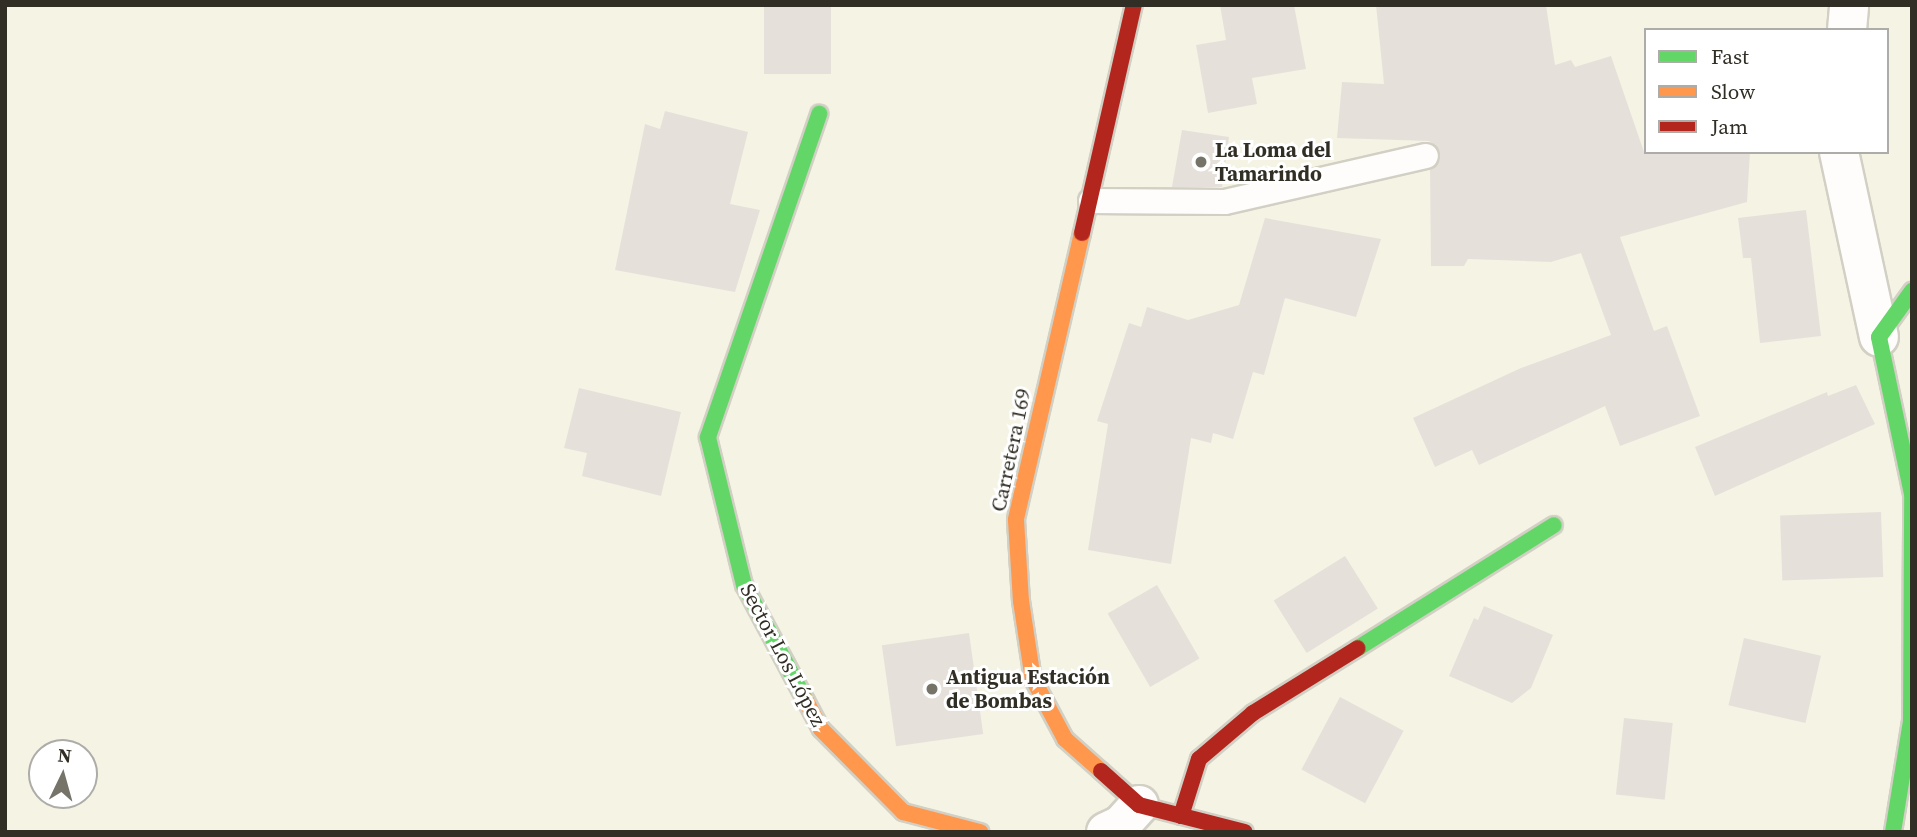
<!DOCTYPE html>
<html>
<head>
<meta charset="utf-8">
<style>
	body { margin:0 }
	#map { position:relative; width:1917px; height:837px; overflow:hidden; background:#f5f3e4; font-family:"Source Serif 4",serif }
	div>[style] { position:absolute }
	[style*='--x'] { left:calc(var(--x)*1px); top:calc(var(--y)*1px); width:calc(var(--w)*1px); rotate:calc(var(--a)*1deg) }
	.building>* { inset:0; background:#e6e0db; transform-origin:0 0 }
	.roads { filter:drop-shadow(2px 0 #d2d0c4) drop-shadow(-2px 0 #d2d0c4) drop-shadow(0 2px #d2d0c4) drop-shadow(0 -2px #d2d0c4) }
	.lane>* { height:24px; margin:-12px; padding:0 12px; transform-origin:12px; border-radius:12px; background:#fefdfb }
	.street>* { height:38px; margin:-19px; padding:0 19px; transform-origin:19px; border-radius:19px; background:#fefdfb }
	.fast>* { height:16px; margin:-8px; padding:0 8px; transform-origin:8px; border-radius:8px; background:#63d668 }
	.slow>* { height:16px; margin:-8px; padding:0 8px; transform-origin:8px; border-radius:8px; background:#ff974d }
	.jam>* { height:16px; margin:-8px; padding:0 8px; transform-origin:8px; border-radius:8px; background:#b3261e }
	.dots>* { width:19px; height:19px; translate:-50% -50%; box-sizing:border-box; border:4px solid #fff; border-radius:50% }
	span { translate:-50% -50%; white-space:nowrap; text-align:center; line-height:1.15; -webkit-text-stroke:6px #fff; paint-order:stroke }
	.poi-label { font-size:21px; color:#312f25; font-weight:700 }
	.left { translate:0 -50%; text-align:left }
	.street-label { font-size:21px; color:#312f25 }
	.frame { position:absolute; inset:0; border:7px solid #312f25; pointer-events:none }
	.legend { position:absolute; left:1644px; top:28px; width:245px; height:126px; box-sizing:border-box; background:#fff; border:2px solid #adaca8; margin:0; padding:9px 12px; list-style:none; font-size:21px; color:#312f25 }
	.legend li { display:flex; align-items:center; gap:14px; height:35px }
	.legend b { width:35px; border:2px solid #adaca8 }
	.north { position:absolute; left:28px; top:739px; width:70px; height:70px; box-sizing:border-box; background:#fff; border:2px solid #adaca8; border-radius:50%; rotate:5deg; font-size:19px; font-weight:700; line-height:28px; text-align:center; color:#312f25 }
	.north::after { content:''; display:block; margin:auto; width:24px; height:32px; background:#767468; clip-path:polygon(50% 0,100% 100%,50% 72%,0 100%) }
</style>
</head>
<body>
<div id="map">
	<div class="building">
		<i style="left:764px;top:5px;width:67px;height:69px"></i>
		<i style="clip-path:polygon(1220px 5px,1294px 5px,1306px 69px,1252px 78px,1257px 104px,1208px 113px,1196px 45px,1226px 40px)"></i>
		<i style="clip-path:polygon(1376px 5px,1546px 5px,1555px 65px,1571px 60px,1575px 67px,1611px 56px,1644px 152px,1750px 152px,1747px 202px,1620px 237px,1654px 331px,1667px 326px,1700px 416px,1620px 446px,1605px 406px,1479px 465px,1472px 450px,1435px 467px,1413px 418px,1521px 368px,1611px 335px,1581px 253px,1551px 262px,1468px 259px,1464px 266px,1431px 266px,1430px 170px,1440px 160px,1436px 145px,1429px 141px,1337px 138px,1342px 82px,1384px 84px)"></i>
		<i style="clip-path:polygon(665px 111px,748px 132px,730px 204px,760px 210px,735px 292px,615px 270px,645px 124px,660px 129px)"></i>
		<i style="clip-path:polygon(1182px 130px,1229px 137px,1222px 187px,1172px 187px)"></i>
		<i style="clip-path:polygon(1806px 210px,1821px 336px,1760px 343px,1751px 258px,1743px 258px,1738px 218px)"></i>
		<i style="clip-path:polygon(1265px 218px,1381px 239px,1356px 317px,1285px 298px,1264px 375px,1253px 372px,1233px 439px,1213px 433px,1211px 443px,1191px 438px,1171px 564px,1088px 550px,1108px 424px,1097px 421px,1129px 323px,1141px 327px,1147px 307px,1188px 320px,1239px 305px)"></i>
		<i style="clip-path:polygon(1856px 385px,1875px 424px,1715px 496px,1695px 447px,1827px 392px,1828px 396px)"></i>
		<i style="clip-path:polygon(579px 388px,681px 412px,661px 496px,582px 476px,587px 453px,564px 448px)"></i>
		<i style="left:1881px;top:512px;width:65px;height:101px;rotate:88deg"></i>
		<i style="left:1345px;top:556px;width:62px;height:84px;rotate:58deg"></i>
		<i style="left:1157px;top:585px;width:85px;height:57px;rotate:60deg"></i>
		<i style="clip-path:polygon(1484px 606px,1553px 635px,1531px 688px,1512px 703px,1449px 676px,1474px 618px,1478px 620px)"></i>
		<i style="left:969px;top:633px;width:102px;height:88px;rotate:82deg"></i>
		<i style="left:1744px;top:638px;width:79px;height:69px;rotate:13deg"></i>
		<i style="left:1340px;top:697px;width:72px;height:82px;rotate:28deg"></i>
		<i style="left:1624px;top:718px;width:49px;height:77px;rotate:6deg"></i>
	</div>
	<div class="roads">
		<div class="lane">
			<i style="--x:1091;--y:201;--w:134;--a:0.4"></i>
			<i style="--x:1225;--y:202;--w:206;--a:-12.9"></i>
		</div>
		<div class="street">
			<i style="--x:1847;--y:30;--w:25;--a:-85"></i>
			<i style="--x:1839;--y:152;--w:189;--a:77.8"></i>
			<i style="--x:1106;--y:832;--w:17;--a:-25"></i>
			<i style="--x:1121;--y:825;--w:27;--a:-48"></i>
		</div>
		<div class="fast">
			<i style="--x:1358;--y:648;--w:231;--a:-32.1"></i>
			<i style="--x:806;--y:701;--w:132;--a:-118.1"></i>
			<i style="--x:744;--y:585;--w:152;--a:-103.7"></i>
			<i style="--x:708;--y:437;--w:342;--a:-71"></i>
			<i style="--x:1893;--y:832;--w:112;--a:-80.8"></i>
			<i style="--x:1911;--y:721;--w:227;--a:-89.7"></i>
			<i style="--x:1912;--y:494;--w:160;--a:-101.9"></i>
			<i style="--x:1879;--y:337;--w:57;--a:-54.3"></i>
		</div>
		<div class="slow">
			<i style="--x:1082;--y:233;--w:294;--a:103"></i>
			<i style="--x:1016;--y:520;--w:81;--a:86.5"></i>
			<i style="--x:1021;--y:601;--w:79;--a:81.3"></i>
			<i style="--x:1033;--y:679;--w:68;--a:61.9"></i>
			<i style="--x:1065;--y:739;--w:48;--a:41.6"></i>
			<i style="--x:806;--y:701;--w:32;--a:62"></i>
			<i style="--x:821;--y:729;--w:117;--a:45.3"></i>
			<i style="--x:903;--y:812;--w:80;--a:14.6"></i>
		</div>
		<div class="jam">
			<i style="--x:1082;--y:233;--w:234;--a:-77.2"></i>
			<i style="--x:1101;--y:771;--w:51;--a:41.8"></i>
			<i style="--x:1139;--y:805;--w:109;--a:14.3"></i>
			<i style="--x:1181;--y:816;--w:60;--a:-72.5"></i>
			<i style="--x:1199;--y:759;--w:71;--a:-40.4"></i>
			<i style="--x:1253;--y:713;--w:123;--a:-31.8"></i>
		</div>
	</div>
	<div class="dots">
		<i style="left:1201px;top:162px;background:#767468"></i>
		<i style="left:932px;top:689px;background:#767468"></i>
	</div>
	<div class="poi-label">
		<span class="left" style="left:1215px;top:162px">La Loma del<br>Tamarindo</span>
		<span class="left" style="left:946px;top:689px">Antigua Estación<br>de Bombas</span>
	</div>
	<div class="street-label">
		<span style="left:1011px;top:450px;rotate:-78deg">Carretera 169</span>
		<span style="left:783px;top:655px;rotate:62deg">Sector Los López</span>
	</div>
	<div class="frame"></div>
	<ul class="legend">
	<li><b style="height:9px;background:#63d668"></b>Fast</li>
	<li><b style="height:9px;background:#ff974d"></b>Slow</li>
	<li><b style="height:9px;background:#b3261e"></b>Jam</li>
	</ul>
	<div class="north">N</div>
</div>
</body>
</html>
